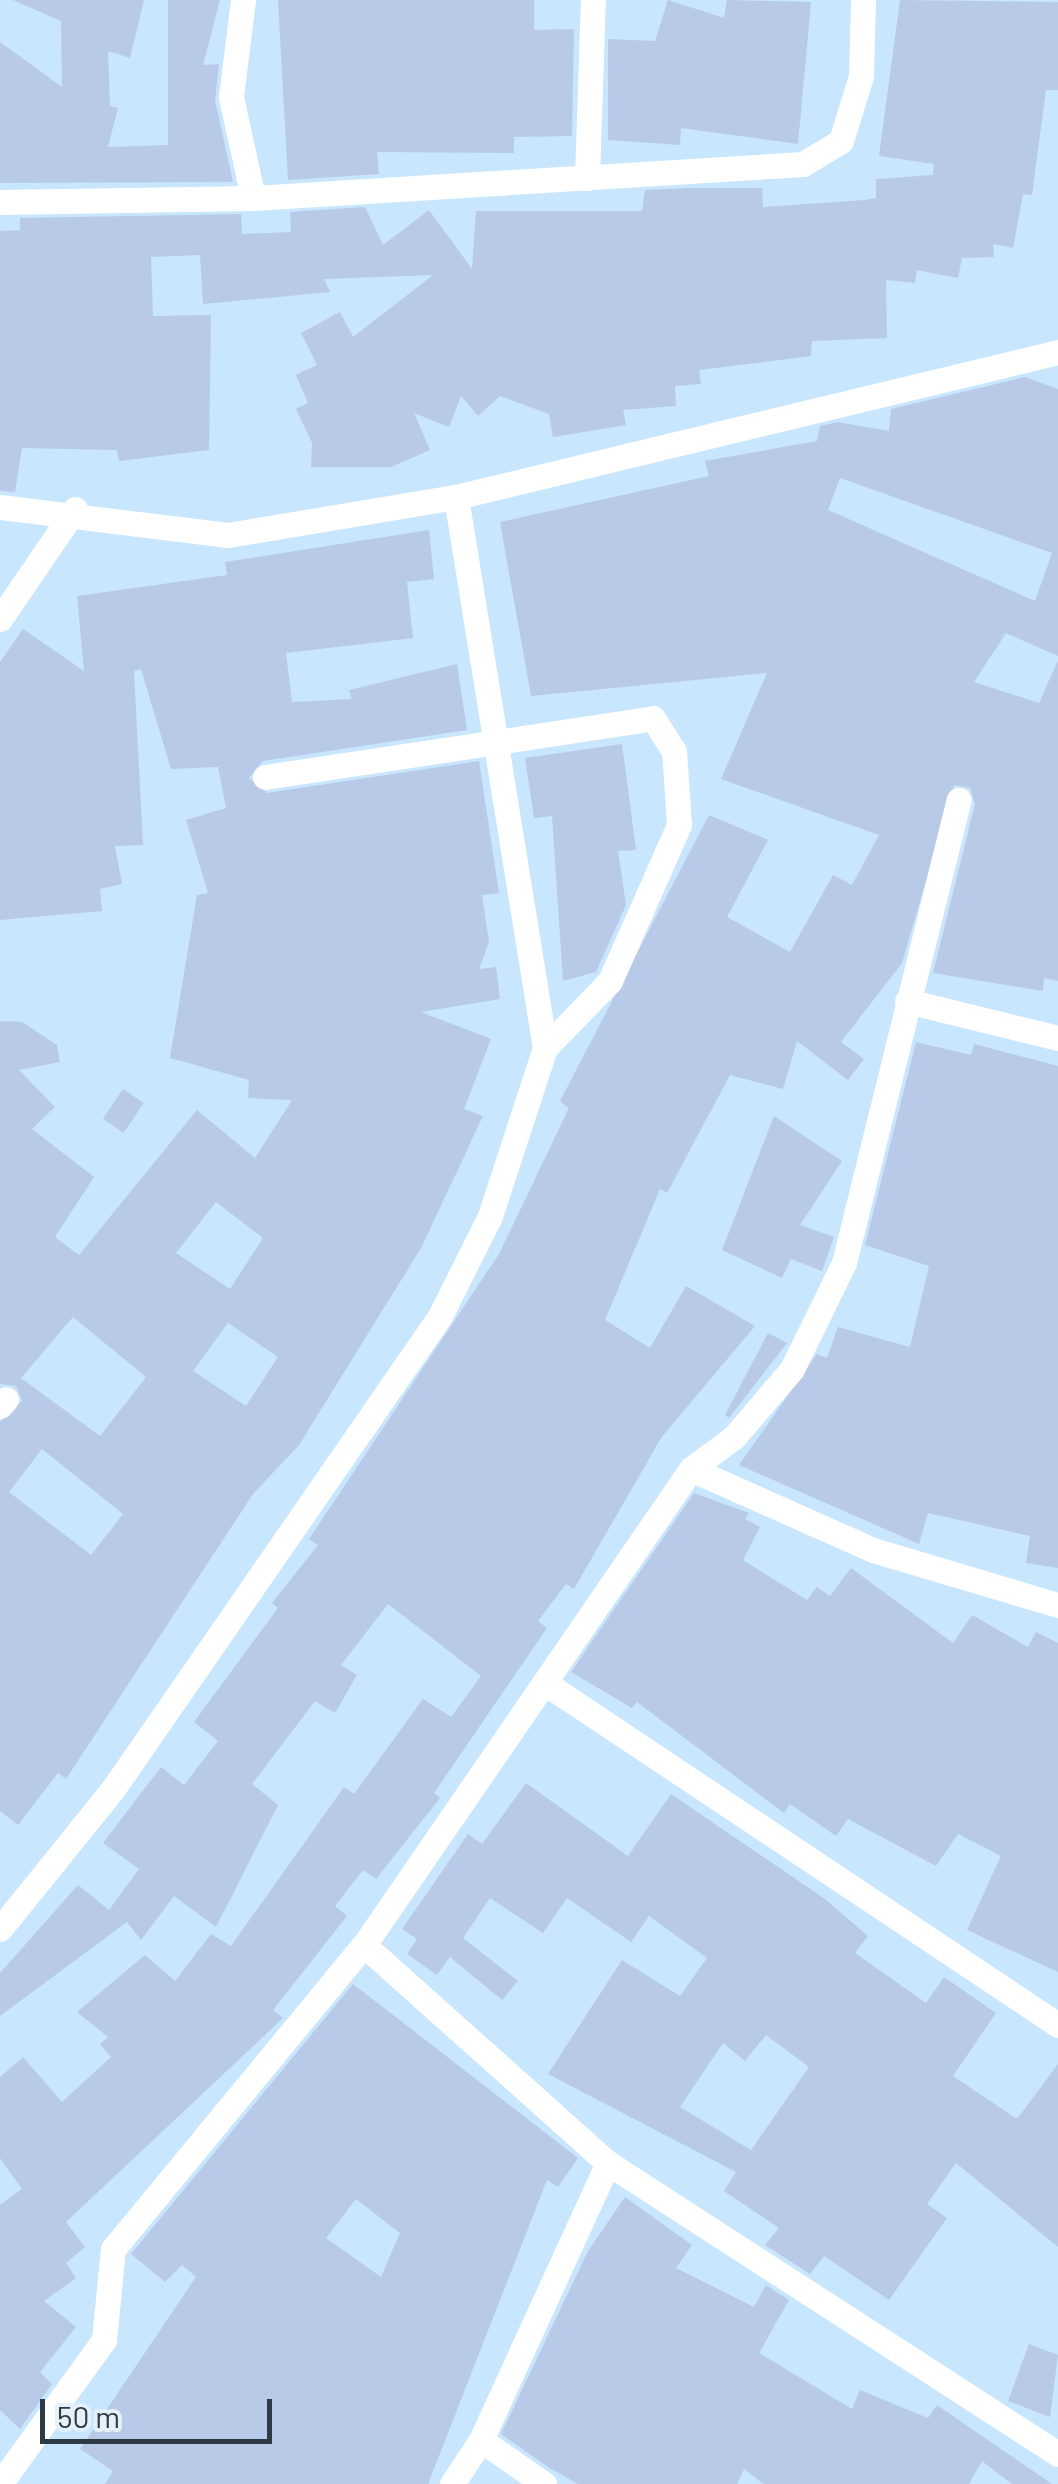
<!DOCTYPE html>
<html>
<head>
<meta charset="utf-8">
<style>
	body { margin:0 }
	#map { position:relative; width:1058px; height:2484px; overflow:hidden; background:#c8e6fd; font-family:Barlow,sans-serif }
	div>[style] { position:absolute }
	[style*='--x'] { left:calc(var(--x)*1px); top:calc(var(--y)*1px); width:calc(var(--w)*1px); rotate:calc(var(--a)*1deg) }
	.building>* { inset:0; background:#b8cae7; transform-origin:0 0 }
	.minor>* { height:25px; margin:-12.5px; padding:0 12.5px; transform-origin:12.5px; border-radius:12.5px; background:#fff }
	span { translate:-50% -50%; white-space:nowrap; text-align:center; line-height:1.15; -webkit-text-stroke:10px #e5f1fa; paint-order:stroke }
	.scale { position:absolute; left:40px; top:2399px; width:232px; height:45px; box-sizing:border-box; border:5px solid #2f3b44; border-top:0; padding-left:12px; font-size:30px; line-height:35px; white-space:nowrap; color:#2f3b44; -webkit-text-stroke:8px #e5f1fa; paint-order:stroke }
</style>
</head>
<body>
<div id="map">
	<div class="building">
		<i style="clip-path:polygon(13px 0,144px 0,130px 58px,108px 51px,110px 106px,118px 108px,108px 147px,168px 145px,168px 0,220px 0,203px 65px,219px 64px,215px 100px,233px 182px,0 183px,0 42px,62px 87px,61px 21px)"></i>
		<i style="clip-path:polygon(278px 0,534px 0,534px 30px,574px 29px,572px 136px,514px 137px,514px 153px,377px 152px,379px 174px,288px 180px)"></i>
		<i style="clip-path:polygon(668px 0,724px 18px,727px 0,811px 2px,798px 144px,681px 128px,680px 145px,608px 140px,608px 39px,655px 41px)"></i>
		<i style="clip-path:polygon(900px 0,1058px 2px,1058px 90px,1046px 90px,1032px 195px,1023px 194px,1013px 248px,993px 244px,994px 257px,962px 258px,958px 278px,917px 270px,915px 283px,886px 280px,887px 338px,812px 341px,811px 356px,699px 370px,701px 384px,675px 386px,676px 406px,623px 410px,626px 425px,553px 437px,549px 414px,500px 396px,478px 416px,461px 396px,449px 427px,414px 413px,430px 450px,391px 467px,311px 467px,312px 443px,296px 409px,308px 403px,296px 375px,317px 365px,301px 333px,340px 312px,353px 337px,433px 275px,324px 279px,330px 292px,203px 304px,200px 255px,151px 257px,153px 316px,211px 315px,209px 450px,119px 461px,117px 450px,22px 448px,15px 492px,0 491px,0 231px,20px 230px,20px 218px,241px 214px,242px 234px,291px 232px,290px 212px,365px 207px,383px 245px,429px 210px,472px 269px,476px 211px,642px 211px,645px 190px,686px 188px,762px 188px,763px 207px,865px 200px,876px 198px,876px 179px,933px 175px,934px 164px,879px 156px)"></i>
		<i style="clip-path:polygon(evenodd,1025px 377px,1058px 389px,1058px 656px,1006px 633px,974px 682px,1039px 703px,1058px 660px,1058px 981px,1044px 978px,1043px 991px,933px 973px,975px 804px,970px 788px,954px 785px,902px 963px,841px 1042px,864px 1059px,848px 1080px,797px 1041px,783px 1089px,730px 1075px,667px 1193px,660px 1189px,605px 1320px,650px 1348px,686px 1286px,755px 1326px,661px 1438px,574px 1589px,566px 1584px,538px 1621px,547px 1628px,434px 1793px,440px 1798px,376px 1879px,363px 1870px,335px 1906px,347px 1916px,273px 2010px,283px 2018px,66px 2222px,85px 2247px,66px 2263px,76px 2278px,44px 2301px,76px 2327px,40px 2372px,52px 2384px,20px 2429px,0 2410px,0 2205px,22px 2189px,0 2158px,0 2077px,23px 2057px,62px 2102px,111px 2057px,100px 2044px,108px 2037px,77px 2012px,145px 1955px,175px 1981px,211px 1934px,231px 1946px,344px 1787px,354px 1794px,423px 1699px,451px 1717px,481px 1676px,388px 1604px,341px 1665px,357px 1675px,335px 1713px,315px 1701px,252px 1784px,278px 1805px,216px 1927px,174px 1896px,141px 1940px,127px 1922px,0 2016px,0 1973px,78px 1885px,109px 1910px,139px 1869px,103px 1843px,161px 1767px,184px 1785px,218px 1741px,194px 1722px,278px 1608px,272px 1603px,318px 1545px,309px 1539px,499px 1254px,569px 1108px,560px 1101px,709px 815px,768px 840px,727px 917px,790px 952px,833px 875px,852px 885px,879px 835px,721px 779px,767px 673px,531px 696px,500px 522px,709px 476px,705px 461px,817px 441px,820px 426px,838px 422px,889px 431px,891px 409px,1025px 377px,840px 478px,1052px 553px,1035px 601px,828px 510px,840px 478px)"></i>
		<i style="clip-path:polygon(evenodd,429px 530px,434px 579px,407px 582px,413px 638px,286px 653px,292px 702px,352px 699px,349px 690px,457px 664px,467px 730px,263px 761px,249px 778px,267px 793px,479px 761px,499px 893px,482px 895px,489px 942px,479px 969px,496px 967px,500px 999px,421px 1012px,491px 1039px,464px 1109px,483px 1116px,421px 1248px,299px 1445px,253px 1494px,66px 1779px,58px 1773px,18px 1825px,0 1811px,0 1422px,22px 1401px,16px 1386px,0 1384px,0 1021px,22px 1022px,57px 1045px,60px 1062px,19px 1070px,55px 1107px,32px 1129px,94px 1177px,55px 1237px,79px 1255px,197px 1110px,255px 1158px,292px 1100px,248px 1098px,249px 1080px,170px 1058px,197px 895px,208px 893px,186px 820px,226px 808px,218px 767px,171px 769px,141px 669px,134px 671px,143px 845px,115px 846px,122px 884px,100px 889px,102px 911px,0 920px,0 662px,23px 629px,84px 671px,77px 596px,227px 575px,225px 562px,429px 530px,216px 1202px,263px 1238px,230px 1289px,176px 1253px,216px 1202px,429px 530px,73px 1317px,146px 1377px,100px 1436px,21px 1378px,73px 1317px,429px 530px,228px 1323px,278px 1357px,246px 1406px,193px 1371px,228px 1323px,429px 530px,42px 1449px,123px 1514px,91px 1555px,9px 1492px,42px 1449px)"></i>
		<i style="clip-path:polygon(622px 744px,636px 850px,618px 851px,626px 905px,596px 972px,563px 981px,552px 816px,534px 818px,525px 758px)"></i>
		<i style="clip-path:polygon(916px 1042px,971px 1055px,974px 1044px,1058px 1066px,1058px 1568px,1026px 1563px,1030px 1536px,928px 1513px,919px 1544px,739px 1465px,817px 1354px,827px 1358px,838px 1327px,910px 1347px,929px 1266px,865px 1245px)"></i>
		<i style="left:123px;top:1089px;width:25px;height:36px;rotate:34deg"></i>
		<i style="clip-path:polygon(774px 1116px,842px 1161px,800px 1225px,834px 1237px,822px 1271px,791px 1259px,782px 1278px,722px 1250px)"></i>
		<i style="clip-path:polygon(768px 1333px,787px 1343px,729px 1418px,725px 1415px)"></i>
		<i style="clip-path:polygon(694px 1493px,749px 1513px,745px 1519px,760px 1527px,743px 1560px,807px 1600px,817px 1587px,830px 1596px,851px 1568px,953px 1643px,972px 1615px,1028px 1647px,1036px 1632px,1058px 1643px,1058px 1972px,967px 1930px,1001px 1856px,958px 1834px,936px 1866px,848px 1819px,836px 1836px,790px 1804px,784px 1813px,637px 1702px,632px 1708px,571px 1672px)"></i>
		<i style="clip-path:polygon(evenodd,526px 1783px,628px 1856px,671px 1794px,825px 1899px,868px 1936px,855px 1953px,926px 2003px,944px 1977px,996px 2013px,953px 2076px,1017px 2119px,1058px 2064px,1058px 2247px,956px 2163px,927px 2204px,947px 2218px,889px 2300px,824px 2256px,810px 2274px,765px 2245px,779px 2228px,724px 2191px,736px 2172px,548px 2074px,622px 1960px,680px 1996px,707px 1958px,649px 1916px,631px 1942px,567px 1898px,543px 1933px,490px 1898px,463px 1938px,518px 1981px,502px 2000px,450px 1957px,437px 1975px,407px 1954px,417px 1939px,402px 1929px,468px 1834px,482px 1844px,526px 1783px,766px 2035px,809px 2067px,751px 2150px,680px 2107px,723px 2043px,745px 2061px,766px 2035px)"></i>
		<i style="clip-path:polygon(evenodd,353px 1984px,578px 2158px,558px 2187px,547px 2180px,428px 2484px,105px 2484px,113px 2471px,80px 2449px,196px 2277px,182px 2265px,165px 2282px,131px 2254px,353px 1984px,356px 2199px,400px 2233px,381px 2277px,326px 2238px,356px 2199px)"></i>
		<i style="clip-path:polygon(625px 2197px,692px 2245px,676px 2268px,754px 2307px,766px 2285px,789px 2300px,759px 2353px,852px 2409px,860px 2390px,928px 2418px,937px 2405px,1052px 2484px,1012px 2484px,982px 2461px,969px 2484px,764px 2484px,744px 2469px,737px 2484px,578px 2484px,548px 2467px,501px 2434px,588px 2251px)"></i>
		<i style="clip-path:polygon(1029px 2344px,1058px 2355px,1050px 2417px,1008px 2401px)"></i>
	</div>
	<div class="minor">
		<i style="--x:243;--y:0;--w:98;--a:97.1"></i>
		<i style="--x:231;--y:97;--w:103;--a:77.7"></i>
		<i style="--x:253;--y:198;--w:551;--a:-3.54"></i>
		<i style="--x:803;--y:164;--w:44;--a:-31.2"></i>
		<i style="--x:841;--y:141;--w:68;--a:-72.9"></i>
		<i style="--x:861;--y:76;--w:76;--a:-88.5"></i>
		<i style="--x:587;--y:178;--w:178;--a:-88.1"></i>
		<i style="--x:0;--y:202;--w:253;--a:-0.9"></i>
		<i style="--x:0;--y:507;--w:230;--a:7"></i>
		<i style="--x:228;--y:535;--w:231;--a:-9.5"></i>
		<i style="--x:456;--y:497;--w:619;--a:-13.54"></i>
		<i style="--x:0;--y:619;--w:133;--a:-55.7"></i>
		<i style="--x:265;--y:777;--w:392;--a:-8.6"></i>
		<i style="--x:653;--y:718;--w:39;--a:58"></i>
		<i style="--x:674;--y:751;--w:74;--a:86.1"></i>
		<i style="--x:679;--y:825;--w:171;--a:113.9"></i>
		<i style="--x:610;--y:981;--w:93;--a:134.1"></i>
		<i style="--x:907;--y:1001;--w:155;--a:13.8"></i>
		<i style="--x:0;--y:1406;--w:9;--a:-49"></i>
		<i style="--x:691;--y:1469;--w:199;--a:24"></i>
		<i style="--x:873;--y:1550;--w:193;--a:16.6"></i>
		<i style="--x:548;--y:1685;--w:613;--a:33.69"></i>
		<i style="--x:0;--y:1929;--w:180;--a:-51.1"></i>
		<i style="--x:113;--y:1789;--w:575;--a:-55.34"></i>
		<i style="--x:440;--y:1316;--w:112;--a:-63.4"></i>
		<i style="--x:490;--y:1216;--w:177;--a:-71.9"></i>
		<i style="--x:545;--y:1048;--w:558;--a:-99.18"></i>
		<i style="--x:364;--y:1945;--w:327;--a:41.8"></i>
		<i style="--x:608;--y:2163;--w:536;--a:32.89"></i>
		<i style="--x:481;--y:2440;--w:77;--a:34.9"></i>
		<i style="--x:0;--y:2484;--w:178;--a:-54.2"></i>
		<i style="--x:104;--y:2340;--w:91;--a:-84.4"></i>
		<i style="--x:113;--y:2249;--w:394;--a:-50.5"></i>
		<i style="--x:364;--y:1945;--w:577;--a:-55.51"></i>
		<i style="--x:691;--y:1469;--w:54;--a:-36.7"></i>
		<i style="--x:734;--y:1437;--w:89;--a:-49.5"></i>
		<i style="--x:792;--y:1369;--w:118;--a:-63.9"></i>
		<i style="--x:844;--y:1263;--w:477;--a:-76.1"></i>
		<i style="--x:452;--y:2484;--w:53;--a:-56.6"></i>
		<i style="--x:481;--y:2440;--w:305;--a:-65.4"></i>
	</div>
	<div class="scale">50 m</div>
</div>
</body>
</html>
